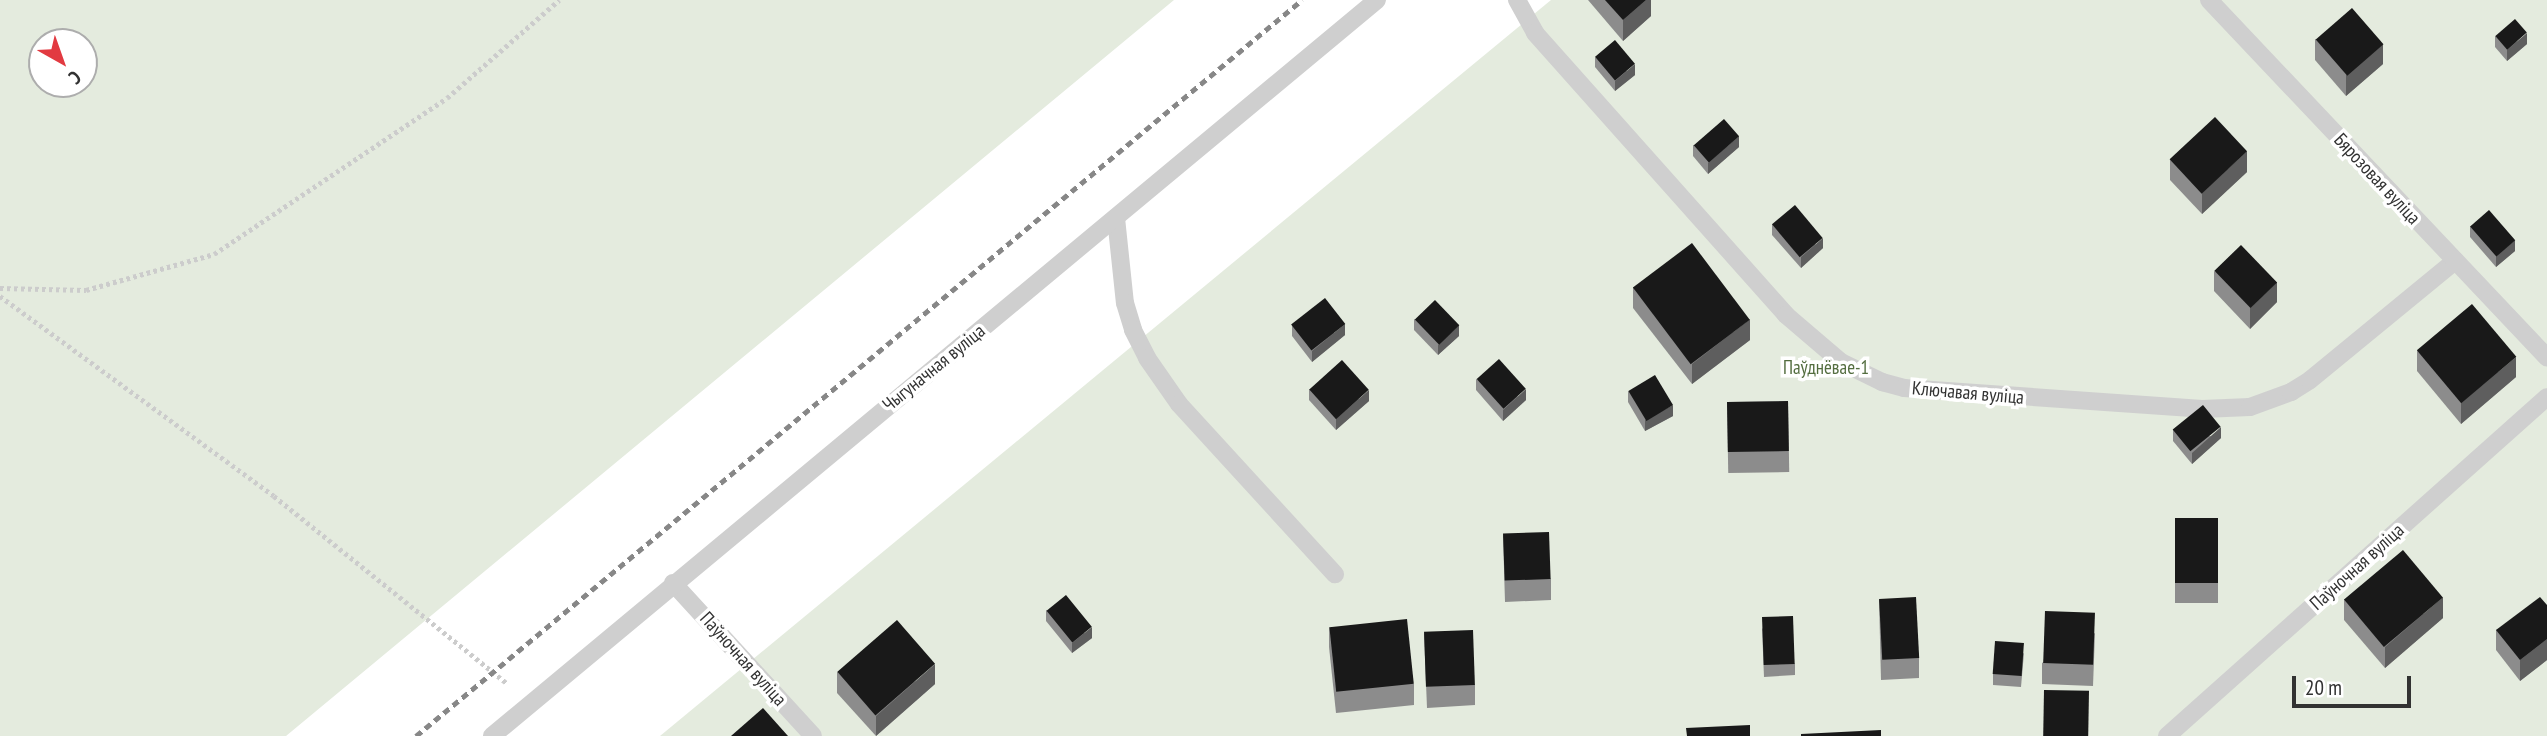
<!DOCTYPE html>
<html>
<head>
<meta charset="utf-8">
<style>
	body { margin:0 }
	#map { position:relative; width:2547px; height:736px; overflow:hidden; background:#fff; font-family:"PT Sans Narrow",sans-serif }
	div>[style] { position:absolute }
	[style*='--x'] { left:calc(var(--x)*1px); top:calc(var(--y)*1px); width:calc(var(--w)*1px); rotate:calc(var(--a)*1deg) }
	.green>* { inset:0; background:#e4ebde }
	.path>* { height:4.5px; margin-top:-2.25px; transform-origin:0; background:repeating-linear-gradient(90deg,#ccc 0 3.5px,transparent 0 7px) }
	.lane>* { height:18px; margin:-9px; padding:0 9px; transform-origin:9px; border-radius:9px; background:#cfcfcf }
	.rail>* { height:5px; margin-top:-2.5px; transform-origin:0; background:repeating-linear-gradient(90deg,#878787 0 7px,transparent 0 12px) }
	.wall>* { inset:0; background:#8c8c8c; transform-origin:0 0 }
	.shaded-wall>* { inset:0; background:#5e5e5e }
	.building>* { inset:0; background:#191919; transform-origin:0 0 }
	span { translate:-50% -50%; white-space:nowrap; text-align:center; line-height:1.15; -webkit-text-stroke:7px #fff; paint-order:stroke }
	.street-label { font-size:19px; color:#323232 }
	.park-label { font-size:19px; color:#536d3f }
	.north { position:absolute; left:28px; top:28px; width:70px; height:70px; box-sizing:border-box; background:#fff; border:2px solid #adadad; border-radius:50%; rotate:140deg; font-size:19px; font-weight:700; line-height:28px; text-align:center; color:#323232 }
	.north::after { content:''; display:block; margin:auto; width:24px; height:32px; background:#e23a41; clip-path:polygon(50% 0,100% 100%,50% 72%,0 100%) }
	.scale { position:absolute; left:2292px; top:676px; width:119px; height:32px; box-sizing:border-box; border:4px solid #323232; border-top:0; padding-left:9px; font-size:21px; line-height:24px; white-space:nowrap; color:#323232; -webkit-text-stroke:5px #fff; paint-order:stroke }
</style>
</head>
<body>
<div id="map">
	<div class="green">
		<i style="clip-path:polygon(evenodd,0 0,1174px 0,286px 736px,0 736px,0 0,84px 42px,84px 84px,42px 84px,42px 42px,84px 42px)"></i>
		<i style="clip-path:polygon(1551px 0,2547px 0,2547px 736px,660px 736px)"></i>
	</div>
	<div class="path">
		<i style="--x:0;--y:288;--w:86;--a:1.3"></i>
		<i style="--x:86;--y:290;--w:133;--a:-15.7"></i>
		<i style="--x:214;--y:254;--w:280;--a:-33.8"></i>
		<i style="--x:447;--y:98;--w:149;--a:-41.2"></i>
		<i style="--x:0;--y:296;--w:339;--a:36.1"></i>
		<i style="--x:274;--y:496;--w:300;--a:38.8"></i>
	</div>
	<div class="lane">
		<i style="--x:1517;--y:0;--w:38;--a:61"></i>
		<i style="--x:1535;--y:33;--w:378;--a:48.3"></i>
		<i style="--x:1786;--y:315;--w:72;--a:40.5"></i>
		<i style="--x:1841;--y:362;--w:46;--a:26"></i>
		<i style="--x:1882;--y:382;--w:23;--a:15"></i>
		<i style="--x:1904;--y:388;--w:299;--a:4"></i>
		<i style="--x:2202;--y:409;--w:48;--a:-2.4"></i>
		<i style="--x:2250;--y:407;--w:44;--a:-20.1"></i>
		<i style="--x:2291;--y:392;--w:22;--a:-32"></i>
		<i style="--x:2310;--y:380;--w:188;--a:-39.4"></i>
		<i style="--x:2209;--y:0;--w:492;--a:46.6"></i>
		<i style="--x:1116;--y:218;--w:85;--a:84"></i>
		<i style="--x:1125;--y:303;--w:28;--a:73"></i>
		<i style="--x:1133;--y:330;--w:31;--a:63"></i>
		<i style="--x:1147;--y:358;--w:56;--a:55.2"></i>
		<i style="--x:1179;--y:404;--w:231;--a:47.5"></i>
		<i style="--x:673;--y:583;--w:207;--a:47.5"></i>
		<i style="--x:492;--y:736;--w:1151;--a:-39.75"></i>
		<i style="--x:2167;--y:736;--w:509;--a:-41.74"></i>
	</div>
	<div class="rail">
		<i style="--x:416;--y:736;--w:1152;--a:-39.72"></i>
	</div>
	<div class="wall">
		<i style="clip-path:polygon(1588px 0,1651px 0,1651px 16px,1623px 41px)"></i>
		<i style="clip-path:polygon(2495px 36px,2527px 44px,2507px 61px,2495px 47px)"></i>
		<i style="clip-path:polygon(2315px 39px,2383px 64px,2346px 96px,2315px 60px)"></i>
		<i style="clip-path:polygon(1595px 57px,1635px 75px,1615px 91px,1595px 67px)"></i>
		<i style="clip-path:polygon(1693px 145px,1739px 147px,1708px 174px,1693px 156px)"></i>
		<i style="clip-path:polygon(2170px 159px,2247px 172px,2202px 214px,2170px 180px)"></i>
		<i style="clip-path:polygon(1772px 224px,1823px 248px,1801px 268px,1772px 235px)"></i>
		<i style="clip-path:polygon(2470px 226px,2515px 251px,2496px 267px,2470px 237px)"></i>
		<i style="clip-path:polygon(2214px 271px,2277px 302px,2250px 329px,2214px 291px)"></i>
		<i style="clip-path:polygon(1633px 287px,1750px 340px,1692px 384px,1633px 308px)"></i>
		<i style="clip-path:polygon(1414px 319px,1459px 336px,1438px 355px,1414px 330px)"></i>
		<i style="clip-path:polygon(1292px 325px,1345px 335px,1312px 362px,1292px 336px)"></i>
		<i style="clip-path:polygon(2417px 351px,2516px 377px,2461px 424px,2417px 371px)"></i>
		<i style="clip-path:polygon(1476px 379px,1526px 400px,1503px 421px,1476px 390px)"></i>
		<i style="clip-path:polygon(1309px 389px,1369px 401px,1336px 430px,1309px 400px)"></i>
		<i style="clip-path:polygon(1628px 391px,1673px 416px,1645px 431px,1628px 402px)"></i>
		<i style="left:1788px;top:401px;width:71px;height:61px;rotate:89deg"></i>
		<i style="clip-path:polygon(2173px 430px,2221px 438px,2192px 464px,2173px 441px)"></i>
		<i style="left:2175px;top:518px;width:43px;height:85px"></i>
		<i style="clip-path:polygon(1503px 535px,1551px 579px,1551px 600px,1505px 602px)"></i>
		<i style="clip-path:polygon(1879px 599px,1919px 658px,1919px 678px,1881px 680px)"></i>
		<i style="clip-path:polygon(2344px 599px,2443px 618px,2385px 668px,2344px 620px)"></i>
		<i style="clip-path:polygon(2547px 605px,2547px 660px,2520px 681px,2496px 650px,2496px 630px)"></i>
		<i style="clip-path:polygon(1046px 610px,1092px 638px,1072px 653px,1046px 621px)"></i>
		<i style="clip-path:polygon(1329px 627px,1414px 684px,1414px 705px,1336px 713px,1329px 647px)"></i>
		<i style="clip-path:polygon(1762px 628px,1795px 664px,1795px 675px,1764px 677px)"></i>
		<i style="clip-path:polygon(1424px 633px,1475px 685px,1475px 705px,1427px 708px)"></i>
		<i style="clip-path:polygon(2095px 633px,2093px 686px,2042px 684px,2042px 663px)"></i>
		<i style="clip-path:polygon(2024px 653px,2021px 687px,1993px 685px,1993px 674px)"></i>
		<i style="clip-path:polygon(837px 672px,935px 684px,876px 736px,837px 693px)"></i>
	</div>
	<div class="shaded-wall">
		<i style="clip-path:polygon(1646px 0,1651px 0,1651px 16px,1623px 41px,1623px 20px)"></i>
		<i style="clip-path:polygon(2527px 33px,2527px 44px,2507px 61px,2507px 50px)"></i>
		<i style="clip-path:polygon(2383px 44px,2383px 64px,2346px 96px,2346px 75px)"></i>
		<i style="clip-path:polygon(1635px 64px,1635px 75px,1615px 91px,1615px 81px)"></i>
		<i style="clip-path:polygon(1739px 136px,1739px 147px,1708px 174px,1708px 163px)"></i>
		<i style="clip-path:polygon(2247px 151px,2247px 172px,2202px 214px,2202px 193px)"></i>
		<i style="clip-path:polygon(1823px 238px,1823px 248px,1801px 268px,1801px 257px)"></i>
		<i style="clip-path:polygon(2515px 240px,2515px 251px,2496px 267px,2496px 256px)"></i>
		<i style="clip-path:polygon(2277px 282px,2277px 302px,2250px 329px,2250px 308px)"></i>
		<i style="clip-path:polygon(1750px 319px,1750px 340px,1692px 384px,1692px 364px)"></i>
		<i style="clip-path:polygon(1345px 324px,1345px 335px,1312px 362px,1312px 351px)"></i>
		<i style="clip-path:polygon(1459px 325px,1459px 336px,1438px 355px,1438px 345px)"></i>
		<i style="clip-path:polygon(2516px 357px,2516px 377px,2461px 424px,2461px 403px)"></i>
		<i style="clip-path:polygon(1526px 389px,1526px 400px,1503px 421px,1503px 410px)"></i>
		<i style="clip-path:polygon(1369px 390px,1369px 401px,1336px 430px,1336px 419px)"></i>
		<i style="clip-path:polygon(1673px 405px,1673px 416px,1645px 431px,1645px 420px)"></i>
		<i style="clip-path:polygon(2221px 427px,2221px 438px,2192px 464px,2192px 453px)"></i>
		<i style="clip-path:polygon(2443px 597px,2443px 618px,2385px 668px,2385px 647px)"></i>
		<i style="clip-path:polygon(1092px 627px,1092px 638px,1072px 653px,1072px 643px)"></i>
		<i style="clip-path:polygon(2547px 639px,2547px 660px,2520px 681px,2520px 660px)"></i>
		<i style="clip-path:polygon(935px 664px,935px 684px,876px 736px,876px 716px)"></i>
	</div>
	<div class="building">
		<i style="clip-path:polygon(1605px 0,1646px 0,1623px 20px)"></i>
		<i style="left:2352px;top:8px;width:48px;height:48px;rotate:49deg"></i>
		<i style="left:2515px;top:19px;width:18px;height:26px;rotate:49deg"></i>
		<i style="left:1615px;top:40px;width:31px;height:26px;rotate:50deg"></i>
		<i style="left:2215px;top:117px;width:47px;height:62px;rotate:47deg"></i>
		<i style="left:1724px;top:119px;width:23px;height:40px;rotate:49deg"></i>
		<i style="left:1795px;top:205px;width:43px;height:30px;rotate:50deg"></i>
		<i style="left:2489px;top:210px;width:40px;height:25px;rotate:49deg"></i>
		<i style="left:1692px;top:243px;width:96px;height:74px;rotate:53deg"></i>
		<i style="left:2241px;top:245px;width:52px;height:37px;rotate:46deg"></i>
		<i style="left:1325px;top:298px;width:33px;height:43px;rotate:52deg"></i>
		<i style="left:1435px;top:300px;width:35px;height:28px;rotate:46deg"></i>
		<i style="left:2472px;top:304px;width:69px;height:72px;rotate:50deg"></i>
		<i style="left:1499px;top:359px;width:40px;height:30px;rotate:48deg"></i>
		<i style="left:1342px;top:360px;width:40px;height:44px;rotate:48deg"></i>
		<i style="left:1655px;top:375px;width:35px;height:31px;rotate:59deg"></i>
		<i style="left:1788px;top:401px;width:50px;height:61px;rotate:89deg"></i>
		<i style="left:2203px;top:405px;width:28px;height:39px;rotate:51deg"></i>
		<i style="left:2175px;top:518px;width:43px;height:65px"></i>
		<i style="left:1549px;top:532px;width:47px;height:46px;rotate:88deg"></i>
		<i style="left:2403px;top:550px;width:62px;height:77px;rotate:50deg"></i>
		<i style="left:1066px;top:595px;width:41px;height:25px;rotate:51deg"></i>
		<i style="left:1916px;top:597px;width:61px;height:37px;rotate:87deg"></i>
		<i style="clip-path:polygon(2540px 597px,2547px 605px,2547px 639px,2520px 660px,2496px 630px)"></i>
		<i style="left:2045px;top:611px;width:50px;height:52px;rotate:2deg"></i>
		<i style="left:1793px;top:616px;width:48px;height:31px;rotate:88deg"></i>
		<i style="left:1407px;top:619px;width:65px;height:78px;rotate:84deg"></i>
		<i style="left:897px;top:620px;width:58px;height:79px;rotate:49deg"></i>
		<i style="left:1473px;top:630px;width:55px;height:49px;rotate:88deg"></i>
		<i style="left:1995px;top:641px;width:29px;height:33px;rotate:4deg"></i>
		<i style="left:2044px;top:690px;width:45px;height:46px;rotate:1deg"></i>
		<i style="clip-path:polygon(763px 708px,788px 736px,731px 736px)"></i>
		<i style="clip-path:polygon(1750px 725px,1750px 736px,1687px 736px,1686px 728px)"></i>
		<i style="clip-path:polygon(1881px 730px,1881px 736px,1801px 736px,1801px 734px)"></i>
	</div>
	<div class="street-label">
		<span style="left:2377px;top:179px;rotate:47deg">Бярозовая вуліца</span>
		<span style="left:934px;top:368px;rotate:-39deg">Чыгуначная вуліца</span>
		<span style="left:1968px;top:393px;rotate:5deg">Ключавая вуліца</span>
		<span style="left:2357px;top:567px;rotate:-42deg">Паўночная вуліца</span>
		<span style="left:743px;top:659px;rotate:48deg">Паўночная вуліца</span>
	</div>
	<div class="park-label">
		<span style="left:1826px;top:368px">Паўднёвае-1</span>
	</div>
	<div class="north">С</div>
	<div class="scale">20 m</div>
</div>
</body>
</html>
